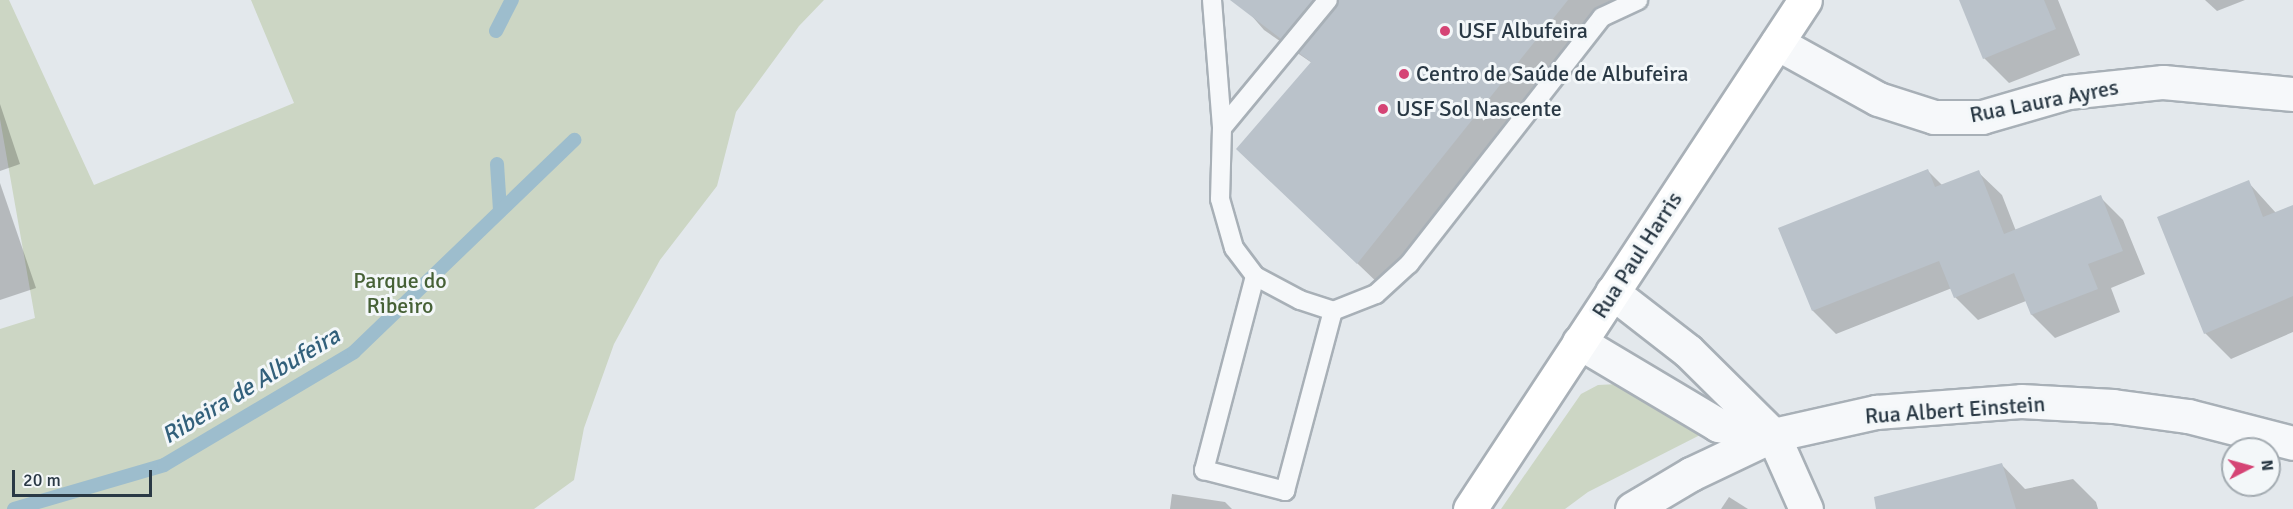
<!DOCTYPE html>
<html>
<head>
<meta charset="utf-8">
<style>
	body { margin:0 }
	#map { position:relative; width:2293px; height:509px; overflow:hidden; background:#e3e8ec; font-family:Signika,sans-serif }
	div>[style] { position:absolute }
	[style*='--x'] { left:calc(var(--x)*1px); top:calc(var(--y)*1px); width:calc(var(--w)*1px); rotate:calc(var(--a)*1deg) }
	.green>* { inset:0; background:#ccd6c4 }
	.shadow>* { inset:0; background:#0003 }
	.stream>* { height:14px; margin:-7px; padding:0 7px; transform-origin:7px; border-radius:7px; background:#9dbdcd }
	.building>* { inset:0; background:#bac2ca }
	.roads { filter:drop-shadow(2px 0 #a8b0b7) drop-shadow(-2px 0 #a8b0b7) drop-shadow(0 2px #a8b0b7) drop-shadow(0 -2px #a8b0b7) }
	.lane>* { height:18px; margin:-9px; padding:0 9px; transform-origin:9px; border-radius:9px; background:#f6f8fa }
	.street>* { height:33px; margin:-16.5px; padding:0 16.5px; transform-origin:16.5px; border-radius:16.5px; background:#f6f8fa }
	.secondary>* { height:33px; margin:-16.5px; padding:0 16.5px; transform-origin:16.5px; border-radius:16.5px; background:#fff }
	.dots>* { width:16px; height:16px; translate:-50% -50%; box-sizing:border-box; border:3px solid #f3f7f9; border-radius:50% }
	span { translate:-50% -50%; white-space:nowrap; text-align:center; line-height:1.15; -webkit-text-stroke:6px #f3f7f9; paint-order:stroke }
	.poi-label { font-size:22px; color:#2a3945 }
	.left { translate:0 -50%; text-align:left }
	.street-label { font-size:22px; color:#2a3945 }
	.park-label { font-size:22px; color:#466136 }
	.water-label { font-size:24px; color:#32607b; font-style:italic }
	.north { position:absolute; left:2221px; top:437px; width:60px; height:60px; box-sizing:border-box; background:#f3f7f9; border:2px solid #a3abb1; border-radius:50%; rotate:84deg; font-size:16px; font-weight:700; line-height:24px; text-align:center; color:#2a3945 }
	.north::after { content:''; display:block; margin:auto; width:21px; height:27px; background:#d54475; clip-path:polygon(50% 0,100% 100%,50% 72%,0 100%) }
	.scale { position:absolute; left:12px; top:470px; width:140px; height:27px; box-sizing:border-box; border:3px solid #2a3945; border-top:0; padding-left:8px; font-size:18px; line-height:21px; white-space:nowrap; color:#2a3945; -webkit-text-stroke:4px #f3f7f9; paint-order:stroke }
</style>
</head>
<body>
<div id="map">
	<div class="green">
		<i style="clip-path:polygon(0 0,9px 0,94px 185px,294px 103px,251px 0,824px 0,799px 26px,736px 112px,717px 186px,660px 260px,614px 344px,584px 428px,574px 480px,534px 509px,0 509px,0 329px,35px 318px,0 119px)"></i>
		<i style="clip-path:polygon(1618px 384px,1704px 433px,1588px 492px,1565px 509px,1501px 509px,1581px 394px,1598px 385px)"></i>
	</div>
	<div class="shadow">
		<i style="clip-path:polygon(1238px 0,1622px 0,1383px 288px,1264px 174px,1312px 63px,1264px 30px)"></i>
		<i style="clip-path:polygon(1961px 0,2058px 0,2080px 55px,2009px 83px,1984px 58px)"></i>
		<i style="clip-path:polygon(2205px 0,2245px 0,2217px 11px)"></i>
		<i style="clip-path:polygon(0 104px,20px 164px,0 171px)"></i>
		<i style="clip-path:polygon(1927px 170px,1943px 186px,1978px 172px,2002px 195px,2016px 231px,2100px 197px,2123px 220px,2145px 274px,2111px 288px,2120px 312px,2055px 338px,2032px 315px,2026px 301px,1978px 320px,1955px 297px,1952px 288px,1836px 334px,1813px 311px,1780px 229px)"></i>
		<i style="clip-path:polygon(2248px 182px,2276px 213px,2293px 206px,2293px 332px,2231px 359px,2205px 333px)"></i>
		<i style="clip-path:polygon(0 183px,36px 288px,0 300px)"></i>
		<i style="clip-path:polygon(2001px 464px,2025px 489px,2073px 479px,2096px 502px,2098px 509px,1936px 509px)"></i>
		<i style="clip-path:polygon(1172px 494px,1225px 502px,1232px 509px,1170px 509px)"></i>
		<i style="clip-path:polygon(1729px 497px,1748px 509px,1721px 509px)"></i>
	</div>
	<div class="stream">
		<i style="--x:496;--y:31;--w:35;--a:-63"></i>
		<i style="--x:497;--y:164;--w:47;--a:86.3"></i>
		<i style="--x:14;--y:509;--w:156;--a:-16.3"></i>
		<i style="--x:164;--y:465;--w:221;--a:-30.7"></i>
		<i style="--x:354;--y:352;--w:306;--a:-43.9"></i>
	</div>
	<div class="building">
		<i style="clip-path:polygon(1230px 0,1313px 0,1281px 39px)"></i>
		<i style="clip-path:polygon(1339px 0,1568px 0,1357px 264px,1236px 149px,1311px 62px,1299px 53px)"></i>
		<i style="clip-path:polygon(1959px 0,2044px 0,2056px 29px,1983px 59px)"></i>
		<i style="clip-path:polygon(1928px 169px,1935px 187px,1979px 170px,2004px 234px,2101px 195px,2123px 251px,2088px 264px,2098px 289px,2031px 315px,2014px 273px,1954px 298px,1939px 261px,1812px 311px,1778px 228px)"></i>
		<i style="clip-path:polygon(2249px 180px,2263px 217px,2293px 205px,2293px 296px,2204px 334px,2157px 217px)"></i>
		<i style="clip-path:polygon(2002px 463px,2016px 509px,1876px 509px,1874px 497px)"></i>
	</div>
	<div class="roads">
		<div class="lane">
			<i style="--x:1212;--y:0;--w:128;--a:85.5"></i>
			<i style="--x:1222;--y:128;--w:71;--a:91.6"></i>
			<i style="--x:1220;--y:199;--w:51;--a:74.1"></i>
			<i style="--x:1234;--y:248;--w:35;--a:53"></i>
			<i style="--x:1255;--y:276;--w:51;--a:28.1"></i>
			<i style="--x:1300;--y:300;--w:35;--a:18"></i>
			<i style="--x:1333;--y:311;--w:46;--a:-21.6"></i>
			<i style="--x:1376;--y:294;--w:45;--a:-42.3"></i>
			<i style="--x:1409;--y:264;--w:313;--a:-52"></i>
			<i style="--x:1602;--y:17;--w:40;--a:-25"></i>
			<i style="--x:1222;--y:128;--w:166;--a:-50.4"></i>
			<i style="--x:1255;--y:276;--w:201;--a:104.7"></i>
			<i style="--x:1204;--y:470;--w:84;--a:14.5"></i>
			<i style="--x:1285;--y:491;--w:186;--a:-75.1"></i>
		</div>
		<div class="street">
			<i style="--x:1777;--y:43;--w:115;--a:29"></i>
			<i style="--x:1878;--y:99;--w:59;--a:17.8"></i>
			<i style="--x:1934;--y:117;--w:48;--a:0"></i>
			<i style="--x:1982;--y:117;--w:90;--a:-16.2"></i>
			<i style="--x:2068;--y:92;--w:96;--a:-6"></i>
			<i style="--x:2163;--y:82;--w:131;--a:5.3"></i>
			<i style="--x:1612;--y:292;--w:96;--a:37.8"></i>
			<i style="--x:1688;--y:351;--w:120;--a:44.7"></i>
			<i style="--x:1773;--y:435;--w:81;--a:66"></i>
			<i style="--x:1579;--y:342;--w:162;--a:30.8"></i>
			<i style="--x:1718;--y:425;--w:56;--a:10.3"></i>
			<i style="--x:1632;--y:509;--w:69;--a:-30.7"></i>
			<i style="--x:1691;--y:474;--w:91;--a:-25.4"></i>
			<i style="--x:1773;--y:435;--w:106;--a:-12.6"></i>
			<i style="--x:1876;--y:412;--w:145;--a:-4.3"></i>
			<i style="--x:2021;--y:401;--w:92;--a:3.1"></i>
			<i style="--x:2113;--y:406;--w:76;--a:7.6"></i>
			<i style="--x:2188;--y:416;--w:108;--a:14.4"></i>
		</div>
		<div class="secondary">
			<i style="--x:1470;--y:509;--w:609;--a:-56.65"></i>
		</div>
	</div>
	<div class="dots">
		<i style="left:1445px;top:31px;background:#d54475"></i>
		<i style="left:1404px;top:74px;background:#d54475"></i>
		<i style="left:1383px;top:109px;background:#d54475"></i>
	</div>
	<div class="poi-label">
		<span class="left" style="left:1458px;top:31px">USF Albufeira</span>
		<span class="left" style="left:1416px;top:74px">Centro de Saúde de Albufeira</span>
		<span class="left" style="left:1396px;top:109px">USF Sol Nascente</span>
	</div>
	<div class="street-label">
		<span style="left:2044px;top:101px;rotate:-11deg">Rua Laura Ayres</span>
		<span style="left:1637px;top:255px;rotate:-57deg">Rua Paul Harris</span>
		<span style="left:1955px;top:410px;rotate:-4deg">Rua Albert Einstein</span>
	</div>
	<div class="park-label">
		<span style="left:400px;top:293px">Parque do<br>Ribeiro</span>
	</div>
	<div class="water-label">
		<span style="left:251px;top:386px;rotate:-31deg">Ribeira de Albufeira</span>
	</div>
	<div class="north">N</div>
	<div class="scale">20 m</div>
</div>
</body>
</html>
